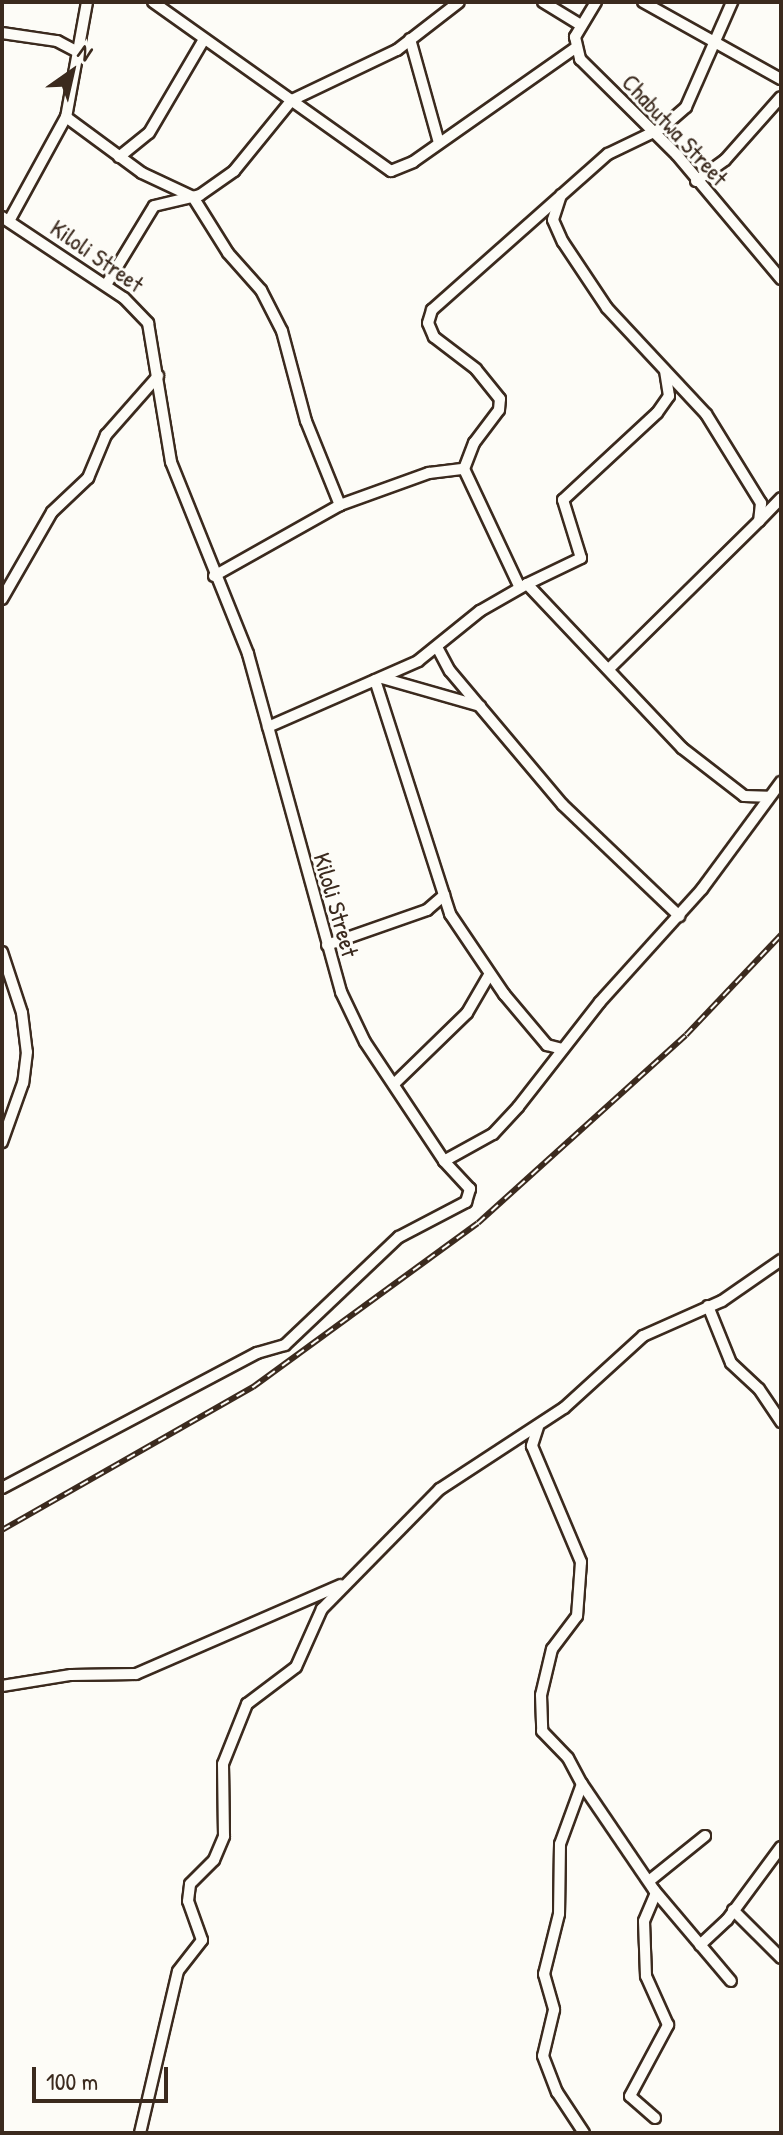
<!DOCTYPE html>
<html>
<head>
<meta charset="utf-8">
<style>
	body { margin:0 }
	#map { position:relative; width:783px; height:2135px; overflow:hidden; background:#fdfcf7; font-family:"Patrick Hand",sans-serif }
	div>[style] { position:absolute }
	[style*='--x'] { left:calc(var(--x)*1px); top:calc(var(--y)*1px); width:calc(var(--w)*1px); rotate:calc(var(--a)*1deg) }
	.roads { filter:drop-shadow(2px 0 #3b2a1e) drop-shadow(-2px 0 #3b2a1e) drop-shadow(0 2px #3b2a1e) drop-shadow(0 -2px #3b2a1e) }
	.street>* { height:10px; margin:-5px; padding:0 5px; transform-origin:5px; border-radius:5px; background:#fdfcf7 }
	.rail>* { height:6px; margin-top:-3px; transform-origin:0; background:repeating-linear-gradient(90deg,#fdfcf7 0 9px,#3b2a1e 0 18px); box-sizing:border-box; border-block:2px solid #3b2a1e }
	span { translate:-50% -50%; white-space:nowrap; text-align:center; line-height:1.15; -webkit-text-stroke:6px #fdfcf7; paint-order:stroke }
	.street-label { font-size:24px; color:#3b2a1e }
	.frame { position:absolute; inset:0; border:4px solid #3b2a1e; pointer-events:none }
	.north { position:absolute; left:32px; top:32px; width:80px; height:80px; -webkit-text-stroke:6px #fdfcf7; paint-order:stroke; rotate:34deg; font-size:22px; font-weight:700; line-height:32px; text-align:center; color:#3b2a1e }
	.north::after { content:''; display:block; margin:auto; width:28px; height:36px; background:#3b2a1e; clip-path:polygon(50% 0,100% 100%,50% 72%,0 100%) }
	.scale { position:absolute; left:32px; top:2067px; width:136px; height:36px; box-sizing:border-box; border:4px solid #3b2a1e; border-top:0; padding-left:10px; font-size:24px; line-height:28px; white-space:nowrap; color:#3b2a1e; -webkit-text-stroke:6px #fdfcf7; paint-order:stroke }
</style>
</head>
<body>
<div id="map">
	<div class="roads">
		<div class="street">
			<i style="--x:87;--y:2;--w:117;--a:100.3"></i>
			<i style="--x:66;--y:117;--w:94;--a:36.4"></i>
			<i style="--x:142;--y:173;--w:56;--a:25.2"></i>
			<i style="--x:193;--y:197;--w:66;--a:58"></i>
			<i style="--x:228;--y:253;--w:50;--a:48.3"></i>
			<i style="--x:261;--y:290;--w:46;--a:62.9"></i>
			<i style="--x:282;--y:331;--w:93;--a:75.1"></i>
			<i style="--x:306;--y:421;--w:91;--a:68"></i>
			<i style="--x:153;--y:2;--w:292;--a:35.4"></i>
			<i style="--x:391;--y:171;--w:24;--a:-22"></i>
			<i style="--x:413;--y:162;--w:197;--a:-35.1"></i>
			<i style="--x:543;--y:2;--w:42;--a:31.4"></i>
			<i style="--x:596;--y:2;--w:41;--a:121"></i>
			<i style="--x:575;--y:37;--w:23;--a:77"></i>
			<i style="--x:580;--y:59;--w:136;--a:44.7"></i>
			<i style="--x:677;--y:155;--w:162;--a:50"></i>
			<i style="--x:643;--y:2;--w:158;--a:29.2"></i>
			<i style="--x:2;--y:33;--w:56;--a:8.3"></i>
			<i style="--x:57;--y:41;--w:26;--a:28"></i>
			<i style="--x:410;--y:39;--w:108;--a:74.4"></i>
			<i style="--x:119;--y:157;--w:38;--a:-39"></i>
			<i style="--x:149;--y:133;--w:107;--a:-59.6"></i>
			<i style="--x:696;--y:181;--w:36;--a:-36"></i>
			<i style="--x:725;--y:160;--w:84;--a:-48.4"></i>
			<i style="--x:561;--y:195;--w:26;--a:108"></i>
			<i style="--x:553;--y:220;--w:24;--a:66"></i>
			<i style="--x:563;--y:242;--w:79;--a:56.3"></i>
			<i style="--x:607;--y:308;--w:145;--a:47"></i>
			<i style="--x:706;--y:414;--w:105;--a:58.3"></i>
			<i style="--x:761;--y:503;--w:18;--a:96"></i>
			<i style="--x:759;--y:521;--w:208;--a:135.4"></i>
			<i style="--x:2;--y:217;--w:146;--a:33.6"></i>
			<i style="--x:124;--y:298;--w:35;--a:46"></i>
			<i style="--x:148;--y:323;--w:141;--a:80.6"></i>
			<i style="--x:171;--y:462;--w:207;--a:68.1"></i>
			<i style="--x:248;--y:654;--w:351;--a:74.6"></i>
			<i style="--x:341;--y:992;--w:55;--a:64.4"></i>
			<i style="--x:365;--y:1042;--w:143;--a:56.4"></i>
			<i style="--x:444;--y:1161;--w:56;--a:-28.9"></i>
			<i style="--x:493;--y:1134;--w:37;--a:-47"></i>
			<i style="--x:518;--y:1107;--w:133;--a:-52"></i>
			<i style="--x:600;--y:1002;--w:152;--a:-47.9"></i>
			<i style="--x:702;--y:889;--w:133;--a:-53.6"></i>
			<i style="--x:9;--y:221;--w:119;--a:-61.3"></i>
			<i style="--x:106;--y:285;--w:92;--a:-58.7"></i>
			<i style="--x:154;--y:206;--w:47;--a:-13.4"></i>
			<i style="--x:200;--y:195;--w:42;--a:-35.2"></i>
			<i style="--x:234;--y:171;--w:92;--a:-50.8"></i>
			<i style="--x:292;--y:100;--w:116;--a:-25.5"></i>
			<i style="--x:397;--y:50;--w:78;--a:-37.7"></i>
			<i style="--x:464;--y:469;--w:28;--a:-69"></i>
			<i style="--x:474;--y:443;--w:41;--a:-52.9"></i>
			<i style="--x:499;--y:410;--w:11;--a:-85"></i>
			<i style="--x:500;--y:399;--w:38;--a:-129"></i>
			<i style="--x:476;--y:369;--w:53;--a:-142.7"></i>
			<i style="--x:434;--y:337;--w:15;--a:-113"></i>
			<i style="--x:428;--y:323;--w:14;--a:-73"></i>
			<i style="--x:432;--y:310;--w:235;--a:-41.6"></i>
			<i style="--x:608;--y:154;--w:60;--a:-25.7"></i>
			<i style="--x:662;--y:128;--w:32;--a:-41"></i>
			<i style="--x:686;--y:107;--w:115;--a:-66.3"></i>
			<i style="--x:759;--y:521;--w:32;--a:-46"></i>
			<i style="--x:214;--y:576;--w:145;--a:-29.4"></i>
			<i style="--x:340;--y:505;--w:95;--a:-19.8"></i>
			<i style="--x:429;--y:473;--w:35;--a:-7"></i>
			<i style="--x:464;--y:469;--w:129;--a:64.8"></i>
			<i style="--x:527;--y:584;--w:60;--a:-25.7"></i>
			<i style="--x:581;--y:558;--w:61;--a:-107.2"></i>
			<i style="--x:563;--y:500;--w:128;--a:-42.8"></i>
			<i style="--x:657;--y:413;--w:21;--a:-55"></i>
			<i style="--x:669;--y:396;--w:24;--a:-99"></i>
			<i style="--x:2;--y:599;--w:100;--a:-60.1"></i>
			<i style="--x:52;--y:512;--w:50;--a:-43.4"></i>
			<i style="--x:88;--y:478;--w:47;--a:-67.3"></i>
			<i style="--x:106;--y:435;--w:79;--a:-48.6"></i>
			<i style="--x:437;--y:647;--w:27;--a:62"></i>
			<i style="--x:450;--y:671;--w:175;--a:49.9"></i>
			<i style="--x:563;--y:805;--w:161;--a:43.7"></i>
			<i style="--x:382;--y:678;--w:102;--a:15.9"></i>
			<i style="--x:375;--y:680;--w:246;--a:72.2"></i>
			<i style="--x:450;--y:914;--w:97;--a:56"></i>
			<i style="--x:504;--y:994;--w:67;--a:49.9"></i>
			<i style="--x:547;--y:1045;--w:16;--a:15"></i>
			<i style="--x:268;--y:727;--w:164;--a:-23.7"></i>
			<i style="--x:418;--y:661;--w:80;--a:-38.9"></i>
			<i style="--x:480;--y:611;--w:54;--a:-29.9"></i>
			<i style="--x:527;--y:584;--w:226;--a:46.6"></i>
			<i style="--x:682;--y:748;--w:78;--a:37.7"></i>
			<i style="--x:744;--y:796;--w:24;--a:2"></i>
			<i style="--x:327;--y:945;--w:106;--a:-19.3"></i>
			<i style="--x:427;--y:910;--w:23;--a:-41"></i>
			<i style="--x:2;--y:952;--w:64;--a:71.8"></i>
			<i style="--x:22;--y:1013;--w:39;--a:83"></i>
			<i style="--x:27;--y:1052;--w:31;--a:97"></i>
			<i style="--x:23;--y:1083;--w:63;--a:109.6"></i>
			<i style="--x:394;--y:1084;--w:102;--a:-44.2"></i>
			<i style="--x:467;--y:1013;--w:44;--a:-59.9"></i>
			<i style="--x:708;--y:1306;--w:61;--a:68"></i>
			<i style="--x:731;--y:1363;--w:38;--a:43"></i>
			<i style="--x:759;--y:1389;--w:40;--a:56"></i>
			<i style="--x:538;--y:1427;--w:20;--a:108"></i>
			<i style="--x:532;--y:1446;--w:126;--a:67.1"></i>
			<i style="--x:581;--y:1562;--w:54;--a:94.2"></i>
			<i style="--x:577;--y:1616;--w:41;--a:127.1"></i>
			<i style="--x:552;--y:1649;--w:47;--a:103.4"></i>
			<i style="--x:541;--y:1695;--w:36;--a:88"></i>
			<i style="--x:542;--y:1731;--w:37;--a:46"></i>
			<i style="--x:568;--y:1758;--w:30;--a:62"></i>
			<i style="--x:582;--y:1784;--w:64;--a:110.1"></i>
			<i style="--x:560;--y:1844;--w:70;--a:90.8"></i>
			<i style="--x:559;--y:1914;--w:62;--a:104"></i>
			<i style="--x:544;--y:1974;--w:37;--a:74"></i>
			<i style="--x:554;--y:2010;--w:47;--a:103.4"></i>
			<i style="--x:543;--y:2056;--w:39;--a:69"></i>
			<i style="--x:557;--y:2092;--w:49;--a:56.6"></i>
			<i style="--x:2;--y:1488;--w:289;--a:-27.9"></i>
			<i style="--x:257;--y:1353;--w:29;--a:-16"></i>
			<i style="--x:285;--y:1345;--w:157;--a:-43.5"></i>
			<i style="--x:399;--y:1237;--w:76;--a:-27.6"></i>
			<i style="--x:466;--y:1202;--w:14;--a:-73"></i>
			<i style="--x:470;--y:1189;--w:38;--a:-133"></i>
			<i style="--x:2;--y:1686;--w:70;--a:-9.1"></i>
			<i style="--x:71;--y:1675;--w:65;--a:-0.9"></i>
			<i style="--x:136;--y:1674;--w:223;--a:-23.5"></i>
			<i style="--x:582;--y:1784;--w:128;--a:55.8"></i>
			<i style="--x:654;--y:1890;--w:119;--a:49.8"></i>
			<i style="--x:649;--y:1881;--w:72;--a:-38.8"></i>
			<i style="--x:733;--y:1910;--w:68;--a:45"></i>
			<i style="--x:700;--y:1945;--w:37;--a:-43"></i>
			<i style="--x:727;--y:1920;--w:91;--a:-53.5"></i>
			<i style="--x:655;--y:2118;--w:33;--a:-139"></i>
			<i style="--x:630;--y:2096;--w:81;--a:-61.8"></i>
			<i style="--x:668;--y:2025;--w:54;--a:-114.2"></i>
			<i style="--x:646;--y:1976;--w:55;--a:-92.1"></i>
			<i style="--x:644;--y:1921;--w:30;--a:-67"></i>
			<i style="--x:140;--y:2133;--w:166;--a:-76.8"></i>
			<i style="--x:178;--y:1971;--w:39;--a:-52"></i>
			<i style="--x:202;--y:1940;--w:41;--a:-109.7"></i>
			<i style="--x:188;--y:1901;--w:17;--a:-83"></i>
			<i style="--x:190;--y:1884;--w:34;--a:-45"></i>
			<i style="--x:214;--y:1860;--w:26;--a:-67"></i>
			<i style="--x:224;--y:1836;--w:72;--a:-90.8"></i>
			<i style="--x:223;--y:1764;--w:65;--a:-68.2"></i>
			<i style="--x:247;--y:1704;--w:61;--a:-37.1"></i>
			<i style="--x:296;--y:1667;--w:64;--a:-65.9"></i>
			<i style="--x:322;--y:1609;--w:168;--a:-45.5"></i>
			<i style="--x:440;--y:1489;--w:148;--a:-33.2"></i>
			<i style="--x:564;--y:1408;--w:107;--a:-42.3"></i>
			<i style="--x:643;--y:1336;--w:86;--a:-23.9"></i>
			<i style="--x:722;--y:1301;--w:72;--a:-34.8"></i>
		</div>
	</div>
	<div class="rail">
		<i style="--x:2;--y:1530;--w:289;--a:-29.7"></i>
		<i style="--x:253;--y:1387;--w:278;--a:-36.1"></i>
		<i style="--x:478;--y:1223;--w:280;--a:-42.1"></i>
		<i style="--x:686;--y:1035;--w:138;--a:-46.5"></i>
	</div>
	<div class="street-label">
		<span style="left:675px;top:130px;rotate:47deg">Chabutwa Street</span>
		<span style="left:97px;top:256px;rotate:35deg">Kiloli Street</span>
		<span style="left:336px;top:905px;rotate:74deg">Kiloli Street</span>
	</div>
	<div class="frame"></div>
	<div class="north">N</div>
	<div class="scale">100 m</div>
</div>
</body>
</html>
